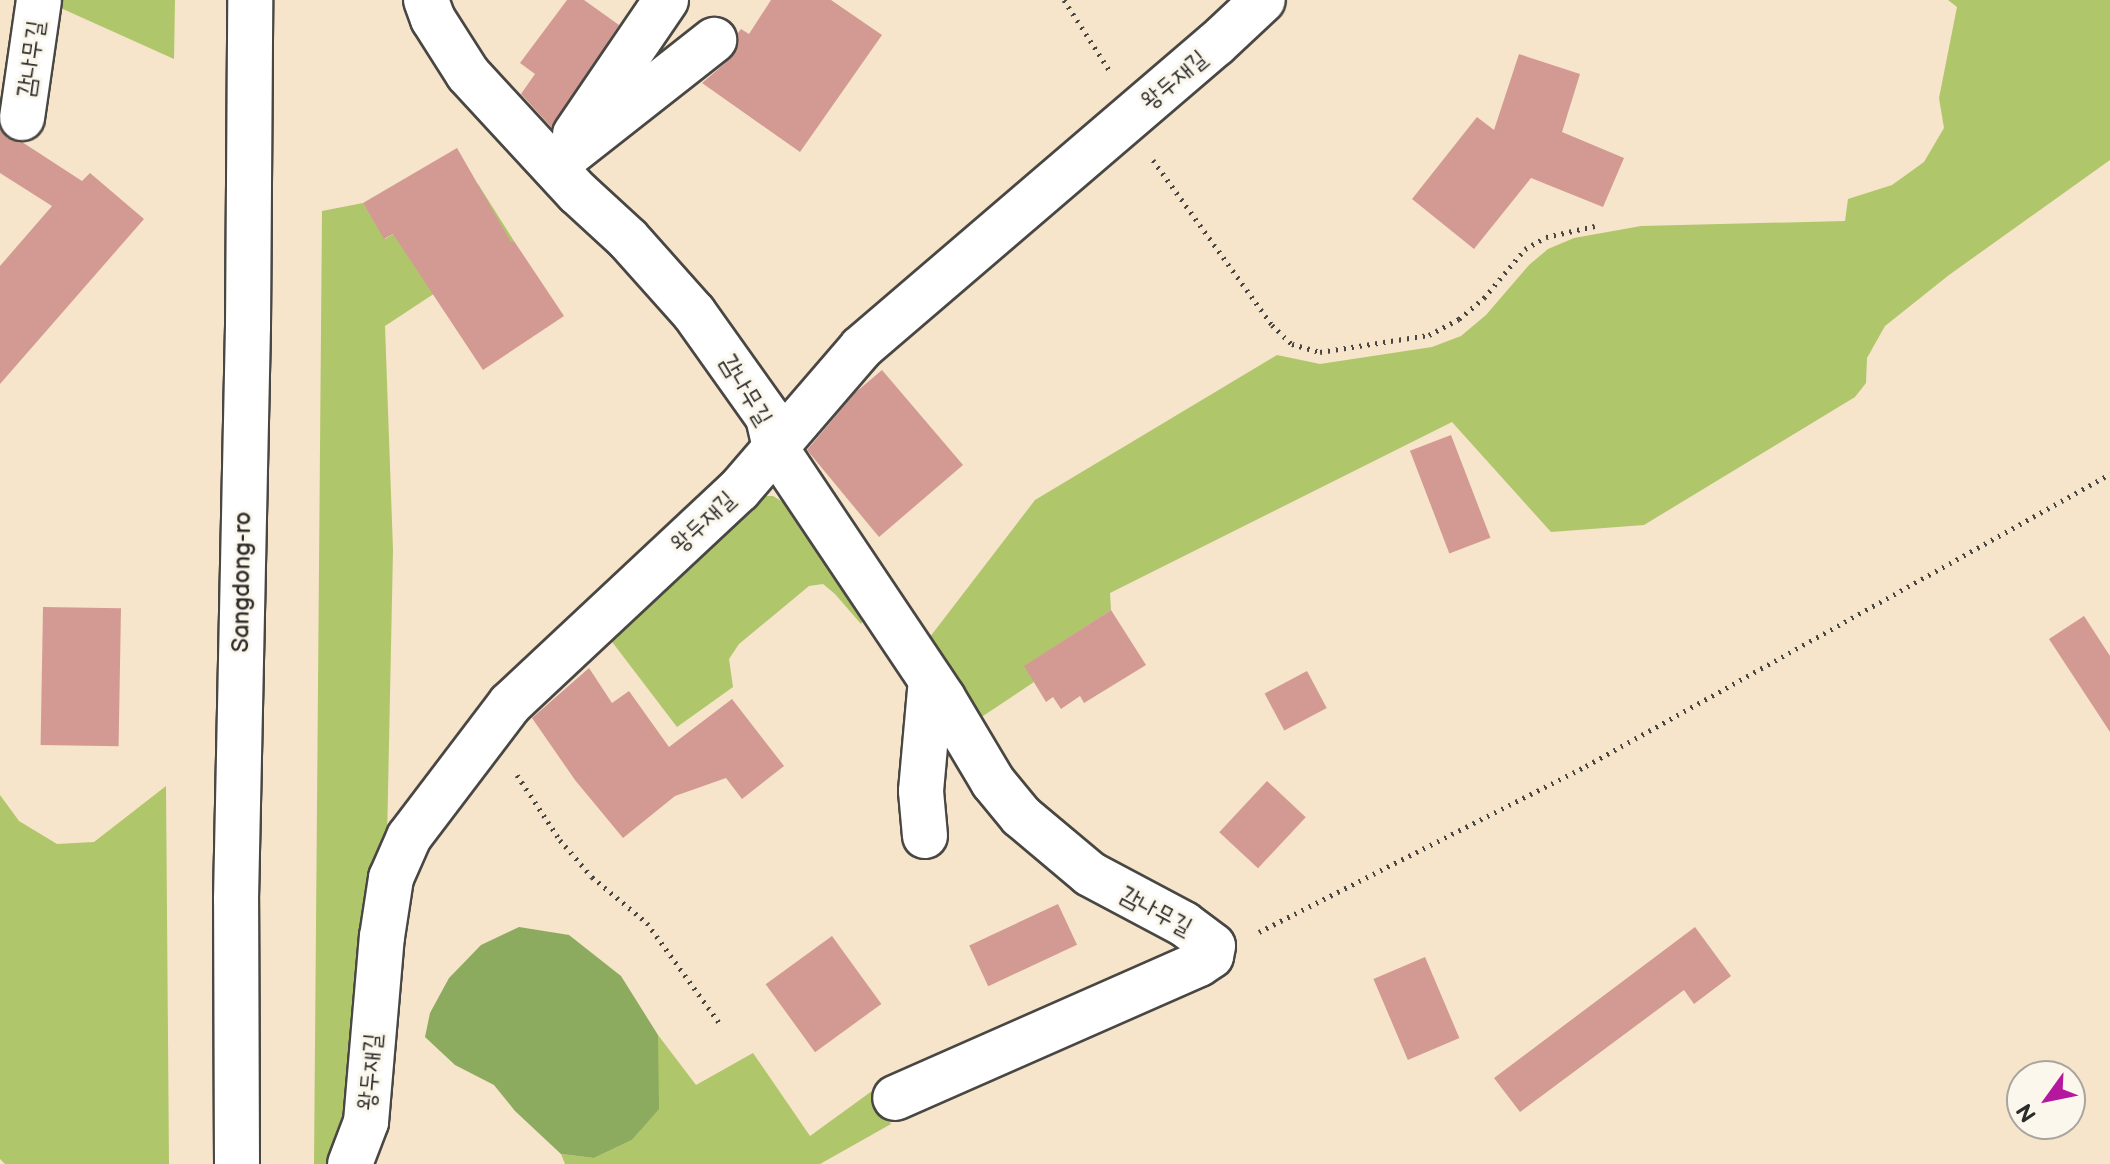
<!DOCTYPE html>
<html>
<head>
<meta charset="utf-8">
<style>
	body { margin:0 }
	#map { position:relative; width:2110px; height:1164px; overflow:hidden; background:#f6e4cb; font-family:"Balsamiq Sans","Poor Story",sans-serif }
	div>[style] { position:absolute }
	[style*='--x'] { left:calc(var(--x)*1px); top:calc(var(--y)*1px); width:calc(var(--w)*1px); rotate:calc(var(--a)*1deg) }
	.green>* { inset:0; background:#b0c66a }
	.forest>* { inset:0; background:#8cab5e }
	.building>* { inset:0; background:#d39a94; transform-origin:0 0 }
	.path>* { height:5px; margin-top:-2.5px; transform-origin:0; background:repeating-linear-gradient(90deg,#494743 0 2px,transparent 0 8px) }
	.roads { filter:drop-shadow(2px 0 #494743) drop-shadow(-2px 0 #494743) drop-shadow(0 2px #494743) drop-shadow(0 -2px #494743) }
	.minor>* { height:44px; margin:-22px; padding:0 22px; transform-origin:22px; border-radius:22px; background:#fff }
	span { translate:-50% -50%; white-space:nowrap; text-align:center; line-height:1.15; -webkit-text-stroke:6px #fbf7ec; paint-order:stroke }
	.street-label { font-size:24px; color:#2b2b2b }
	.north { position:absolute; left:2006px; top:1060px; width:80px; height:80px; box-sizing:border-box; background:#fbf7ec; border:2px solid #a8a59f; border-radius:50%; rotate:237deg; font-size:22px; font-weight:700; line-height:32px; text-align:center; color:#2b2b2b }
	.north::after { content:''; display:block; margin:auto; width:28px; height:36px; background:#b5179e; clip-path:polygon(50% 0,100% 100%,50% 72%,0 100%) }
</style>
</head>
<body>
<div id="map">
	<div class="green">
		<i style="clip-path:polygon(55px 0,175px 0,174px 59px,54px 5px)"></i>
		<i style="clip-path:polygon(1948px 0,2110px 0,2110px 160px,1949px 275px,1885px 326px,1867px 358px,1866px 383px,1855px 397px,1644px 525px,1551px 532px,1452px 422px,1110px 593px,1111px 610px,1025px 666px,1034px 682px,983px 716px,972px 719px,923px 646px,1035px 500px,1277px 355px,1320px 364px,1432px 347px,1461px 336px,1486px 315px,1529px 265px,1548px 249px,1574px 238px,1641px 226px,1845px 221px,1848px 199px,1892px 185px,1924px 162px,1944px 128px,1939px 98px,1957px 7px)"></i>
		<i style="clip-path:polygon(478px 184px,514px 241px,385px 326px,393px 550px,387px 840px,347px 1133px,334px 1164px,314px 1164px,322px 211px,363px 203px,385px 239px)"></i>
		<i style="clip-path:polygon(757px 496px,773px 496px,793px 508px,868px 612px,861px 624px,835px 594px,823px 584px,809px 586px,739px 644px,729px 659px,733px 687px,677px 727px,603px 630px)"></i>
		<i style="clip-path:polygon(166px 786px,169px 1164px,5px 1164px,0 1159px,0 795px,19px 821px,57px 844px,94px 842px)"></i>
		<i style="clip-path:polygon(658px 1035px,696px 1085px,753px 1053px,810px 1136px,872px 1091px,891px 1124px,820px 1164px,565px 1164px,561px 1154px,594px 1158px,632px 1140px,658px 1109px)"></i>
	</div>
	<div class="forest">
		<i style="clip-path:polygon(519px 927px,569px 935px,621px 976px,658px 1035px,659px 1109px,632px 1140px,594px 1158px,561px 1154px,515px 1111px,494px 1085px,455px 1065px,425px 1037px,430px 1013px,449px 978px,481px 945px)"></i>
	</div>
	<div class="building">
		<i style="clip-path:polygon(567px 0,584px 0,619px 25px,552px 128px,521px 94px,535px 74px,520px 63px)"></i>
		<i style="clip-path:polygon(771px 0,831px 0,882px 35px,800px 152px,702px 83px,730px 59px,737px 49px,738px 33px,741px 29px,749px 34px)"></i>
		<i style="clip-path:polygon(1519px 54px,1580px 74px,1562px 132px,1624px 158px,1603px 207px,1531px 178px,1474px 249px,1412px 199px,1477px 117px,1494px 130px)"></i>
		<i style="clip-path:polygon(0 129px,7px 138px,22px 142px,82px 181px,90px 173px,144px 219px,0 384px,0 266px,52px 206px,0 173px)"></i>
		<i style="clip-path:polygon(457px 148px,511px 242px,514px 241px,564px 316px,483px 370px,393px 234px,384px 239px,363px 203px)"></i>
		<i style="clip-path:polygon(882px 370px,963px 465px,879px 537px,807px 450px,856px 392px)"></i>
		<i style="left:1451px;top:435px;width:110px;height:44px;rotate:69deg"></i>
		<i style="left:43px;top:607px;width:78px;height:138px;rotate:1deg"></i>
		<i style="clip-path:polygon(1111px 610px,1146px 665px,1084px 703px,1080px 696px,1061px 709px,1053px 697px,1046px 702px,1024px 666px)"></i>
		<i style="clip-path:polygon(2084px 616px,2110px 656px,2110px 732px,2049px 639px)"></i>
		<i style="clip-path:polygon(589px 668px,612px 703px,629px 691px,669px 747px,732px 699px,784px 766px,742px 799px,726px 778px,675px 796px,623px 838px,575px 780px,532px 718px)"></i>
		<i style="left:1307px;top:671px;width:42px;height:48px;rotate:62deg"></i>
		<i style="left:1267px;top:781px;width:53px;height:70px;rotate:43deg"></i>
		<i style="left:1058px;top:904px;width:45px;height:98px;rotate:65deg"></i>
		<i style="clip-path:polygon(1695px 927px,1731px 976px,1694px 1004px,1684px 990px,1520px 1112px,1494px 1078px)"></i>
		<i style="left:832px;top:936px;width:84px;height:82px;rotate:54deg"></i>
		<i style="left:1425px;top:957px;width:88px;height:56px;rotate:67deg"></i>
	</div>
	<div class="path">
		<i style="--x:1064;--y:0;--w:87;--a:57.2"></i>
		<i style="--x:1153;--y:160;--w:203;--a:54.2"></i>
		<i style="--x:1272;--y:325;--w:28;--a:44"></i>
		<i style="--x:1292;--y:344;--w:29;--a:16"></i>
		<i style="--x:1320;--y:352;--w:110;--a:-8.9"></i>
		<i style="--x:1429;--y:335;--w:34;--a:-28"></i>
		<i style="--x:1459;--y:319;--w:33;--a:-40"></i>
		<i style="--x:1484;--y:298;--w:64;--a:-50.1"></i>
		<i style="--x:1525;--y:249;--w:24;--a:-30"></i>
		<i style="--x:1546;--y:237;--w:50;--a:-12.7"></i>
		<i style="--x:517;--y:775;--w:78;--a:56.5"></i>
		<i style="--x:560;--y:840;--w:49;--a:49.1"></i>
		<i style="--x:592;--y:877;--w:72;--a:39.9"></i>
		<i style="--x:647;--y:923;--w:125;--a:54.1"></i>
		<i style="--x:1259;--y:932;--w:367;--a:-26.9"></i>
		<i style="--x:1586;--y:766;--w:600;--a:-29.13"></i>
	</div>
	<div class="roads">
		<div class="minor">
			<i style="--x:426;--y:0;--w:20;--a:70"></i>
			<i style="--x:433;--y:19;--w:65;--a:57.5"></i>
			<i style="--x:468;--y:74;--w:162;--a:47.3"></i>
			<i style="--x:578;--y:193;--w:68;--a:42.6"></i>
			<i style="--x:628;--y:239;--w:99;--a:48.3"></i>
			<i style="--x:694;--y:313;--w:128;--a:54.6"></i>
			<i style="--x:768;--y:417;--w:31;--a:77"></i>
			<i style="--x:775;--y:447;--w:302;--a:56.2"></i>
			<i style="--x:943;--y:698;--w:98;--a:59.2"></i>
			<i style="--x:993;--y:782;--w:44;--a:50.5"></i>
			<i style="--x:1021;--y:816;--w:90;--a:40"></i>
			<i style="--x:1090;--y:874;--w:106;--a:28"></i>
			<i style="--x:1184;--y:924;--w:36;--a:37"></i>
			<i style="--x:1213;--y:946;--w:10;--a:101"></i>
			<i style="--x:1211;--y:956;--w:14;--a:146"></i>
			<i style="--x:1199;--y:964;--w:332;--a:156.2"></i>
			<i style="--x:22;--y:118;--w:119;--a:-81.8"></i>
			<i style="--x:575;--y:134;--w:162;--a:-55.8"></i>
			<i style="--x:554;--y:166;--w:204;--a:-38.2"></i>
			<i style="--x:925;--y:836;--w:45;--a:-95.1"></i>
			<i style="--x:921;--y:791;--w:111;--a:-84.9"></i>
			<i style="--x:237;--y:1164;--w:265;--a:-90.2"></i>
			<i style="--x:236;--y:899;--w:572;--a:-88.8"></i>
			<i style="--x:248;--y:327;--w:327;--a:-89.6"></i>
			<i style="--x:350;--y:1164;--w:45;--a:-69.1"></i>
			<i style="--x:366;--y:1122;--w:186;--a:-85.1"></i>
			<i style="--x:382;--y:937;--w:60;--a:-81.3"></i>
			<i style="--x:391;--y:878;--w:45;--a:-66.3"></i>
			<i style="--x:409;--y:837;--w:167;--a:-52.8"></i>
			<i style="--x:510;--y:704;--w:313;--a:-43.1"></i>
			<i style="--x:739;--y:490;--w:187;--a:-49.3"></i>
			<i style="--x:861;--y:348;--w:467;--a:-40.6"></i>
			<i style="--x:1216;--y:44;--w:64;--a:-43.1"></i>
		</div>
	</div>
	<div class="street-label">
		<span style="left:31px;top:59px;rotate:-82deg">감나무길</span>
		<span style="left:1174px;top:80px;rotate:-40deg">왕두재길</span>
		<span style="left:746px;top:390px;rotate:59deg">감나무길</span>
		<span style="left:703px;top:522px;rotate:-43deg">왕두재길</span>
		<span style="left:242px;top:582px;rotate:-89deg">Sangdong-ro</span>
		<span style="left:1156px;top:911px;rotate:28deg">감나무길</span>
		<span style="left:370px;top:1072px;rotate:-85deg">왕두재길</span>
	</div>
	<div class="north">N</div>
</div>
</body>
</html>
